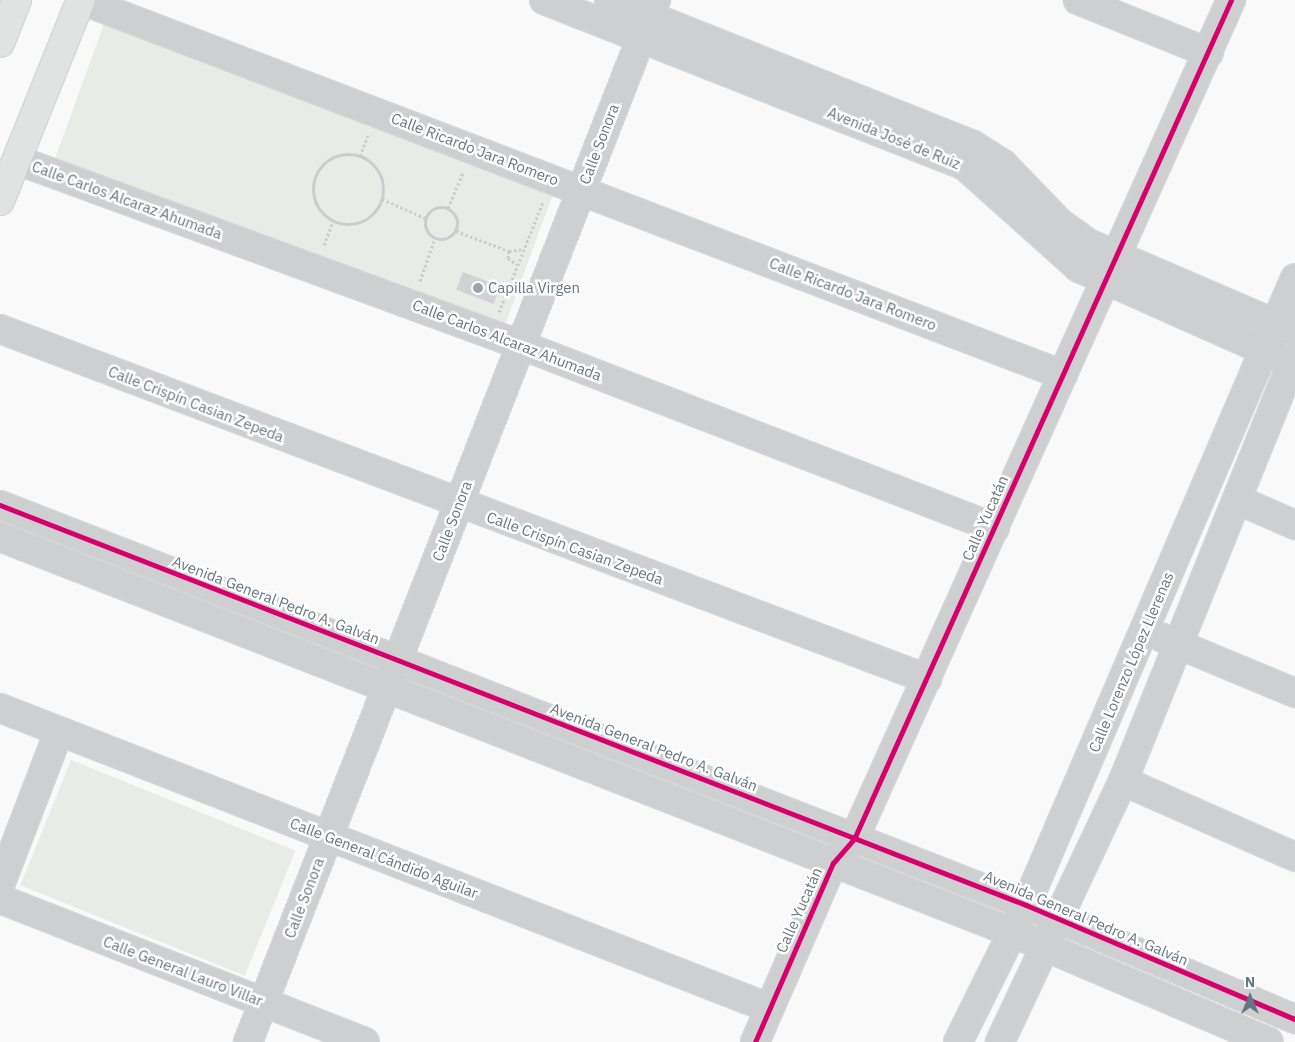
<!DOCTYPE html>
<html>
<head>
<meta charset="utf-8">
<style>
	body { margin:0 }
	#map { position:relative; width:1295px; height:1042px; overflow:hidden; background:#f9f9f9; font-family:"IBM Plex Sans",sans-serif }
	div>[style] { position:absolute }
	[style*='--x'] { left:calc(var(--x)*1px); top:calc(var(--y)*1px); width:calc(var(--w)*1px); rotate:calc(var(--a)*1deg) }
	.green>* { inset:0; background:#e8ebe6; transform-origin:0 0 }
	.building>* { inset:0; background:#d0d2d3; transform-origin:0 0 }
	.path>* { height:3px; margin-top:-1.5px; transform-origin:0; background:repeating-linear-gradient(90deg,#cbcccd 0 2.5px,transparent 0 5px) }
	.path>.ring { margin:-1.5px; padding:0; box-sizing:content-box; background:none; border:3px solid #cbcccd; border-radius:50% }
	.roads { filter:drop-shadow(1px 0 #d5d6d7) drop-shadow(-1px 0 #d5d6d7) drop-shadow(0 1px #d5d6d7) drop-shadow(0 -1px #d5d6d7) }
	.minor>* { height:28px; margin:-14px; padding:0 14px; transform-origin:14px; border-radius:14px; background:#cecfd0 }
	.major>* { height:28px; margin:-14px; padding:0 14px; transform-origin:14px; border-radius:14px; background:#e1e2e2 }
	.cycleway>* { height:5px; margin:-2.5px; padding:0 2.5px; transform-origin:2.5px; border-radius:2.5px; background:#d6006c }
	.dots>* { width:14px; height:14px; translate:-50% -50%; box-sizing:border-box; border:2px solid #fff; border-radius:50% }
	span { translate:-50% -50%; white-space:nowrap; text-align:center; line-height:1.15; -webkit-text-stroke:5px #fff; paint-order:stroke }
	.street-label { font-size:15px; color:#657683 }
	.poi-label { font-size:15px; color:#657683 }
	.left { translate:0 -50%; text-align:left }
	.north { position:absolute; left:1225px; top:972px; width:50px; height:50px; -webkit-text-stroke:4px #fff; paint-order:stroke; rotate:0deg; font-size:14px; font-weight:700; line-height:20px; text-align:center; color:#657683 }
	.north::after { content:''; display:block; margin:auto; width:18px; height:22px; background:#657683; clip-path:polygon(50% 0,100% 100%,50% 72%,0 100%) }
</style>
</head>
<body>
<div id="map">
	<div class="green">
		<i style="left:104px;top:24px;width:480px;height:149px;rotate:20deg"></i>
		<i style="left:71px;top:760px;width:242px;height:135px;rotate:22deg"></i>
	</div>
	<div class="building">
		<i style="left:463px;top:272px;width:40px;height:19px;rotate:21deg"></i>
	</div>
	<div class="path">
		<i class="ring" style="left:313px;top:154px;width:67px;height:67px"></i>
		<i style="--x:360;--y:156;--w:22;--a:-69"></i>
		<i style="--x:382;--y:199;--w:47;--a:23.8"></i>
		<i class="ring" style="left:425px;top:207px;width:29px;height:29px"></i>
		<i style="--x:448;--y:208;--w:39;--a:-67"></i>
		<i style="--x:456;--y:231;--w:57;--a:20.7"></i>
		<i style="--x:509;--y:251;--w:15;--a:-8"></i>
		<i style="--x:324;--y:245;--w:26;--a:-69"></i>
		<i style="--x:509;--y:251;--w:7;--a:98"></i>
		<i style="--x:508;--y:258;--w:12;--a:35"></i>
		<i style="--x:420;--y:281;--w:46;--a:-70.8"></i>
		<i style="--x:499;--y:312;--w:118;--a:-68.2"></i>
	</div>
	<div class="roads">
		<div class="minor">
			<i style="--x:81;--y:0;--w:1051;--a:20.9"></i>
			<i style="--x:544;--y:0;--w:453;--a:21.5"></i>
			<i style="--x:965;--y:166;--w:153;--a:41.8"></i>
			<i style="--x:1079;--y:268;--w:236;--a:24"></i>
			<i style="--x:609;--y:0;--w:392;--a:21.7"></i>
			<i style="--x:973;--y:145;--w:36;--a:32"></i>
			<i style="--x:1003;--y:164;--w:81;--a:46"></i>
			<i style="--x:1059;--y:222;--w:36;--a:36"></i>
			<i style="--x:1088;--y:243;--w:225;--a:23.3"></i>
			<i style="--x:1078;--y:0;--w:141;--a:22"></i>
			<i style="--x:17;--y:160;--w:537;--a:20.16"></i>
			<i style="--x:521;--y:345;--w:508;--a:21.11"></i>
			<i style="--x:0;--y:329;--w:991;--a:20.68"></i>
			<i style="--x:1238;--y:500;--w:62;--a:23.7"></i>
			<i style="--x:0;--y:505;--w:1101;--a:21.3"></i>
			<i style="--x:1026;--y:905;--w:292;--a:23"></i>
			<i style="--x:0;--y:537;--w:1085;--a:21.34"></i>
			<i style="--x:1011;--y:932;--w:280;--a:23.1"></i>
			<i style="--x:1163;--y:638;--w:143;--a:22.6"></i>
			<i style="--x:0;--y:708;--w:825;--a:21.31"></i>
			<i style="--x:1123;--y:781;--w:188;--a:23.8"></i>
			<i style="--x:0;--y:885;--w:165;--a:-69"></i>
			<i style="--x:0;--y:899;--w:392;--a:21.4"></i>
			<i style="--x:248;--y:1042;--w:1119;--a:-68.62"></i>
			<i style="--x:755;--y:1042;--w:195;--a:-66.5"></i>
			<i style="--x:833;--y:863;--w:32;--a:-49"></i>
			<i style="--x:854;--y:839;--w:920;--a:-65.8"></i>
			<i style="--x:958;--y:1042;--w:153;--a:-63.6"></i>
			<i style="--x:1026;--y:905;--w:682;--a:-66.78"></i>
			<i style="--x:1000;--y:1042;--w:289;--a:-64.8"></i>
			<i style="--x:1123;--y:781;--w:458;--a:-68"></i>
		</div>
		<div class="major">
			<i style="--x:0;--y:43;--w:46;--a:-68.4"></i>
			<i style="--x:0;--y:201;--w:217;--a:-68.1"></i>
		</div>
	</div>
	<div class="cycleway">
		<i style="--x:0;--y:505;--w:1101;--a:21.3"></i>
		<i style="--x:1026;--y:905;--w:292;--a:23"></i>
		<i style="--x:755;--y:1042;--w:195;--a:-66.5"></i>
		<i style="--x:833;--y:863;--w:32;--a:-49"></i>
		<i style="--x:854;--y:839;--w:920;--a:-65.8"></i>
	</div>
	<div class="dots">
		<i style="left:478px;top:288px;background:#99a4ac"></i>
	</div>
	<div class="street-label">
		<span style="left:894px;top:138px;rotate:22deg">Avenida José de Ruiz</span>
		<span style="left:599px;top:144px;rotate:-69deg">Calle Sonora</span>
		<span style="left:475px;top:149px;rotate:21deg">Calle Ricardo Jara Romero</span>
		<span style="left:127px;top:200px;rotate:20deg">Calle Carlos Alcaraz Ahumada</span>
		<span style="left:853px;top:294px;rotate:21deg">Calle Ricardo Jara Romero</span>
		<span style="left:507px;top:340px;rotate:21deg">Calle Carlos Alcaraz Ahumada</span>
		<span style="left:196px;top:404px;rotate:21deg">Calle Crispín Casian Zepeda</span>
		<span style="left:985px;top:518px;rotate:-66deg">Calle Yucatán</span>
		<span style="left:452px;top:521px;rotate:-69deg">Calle Sonora</span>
		<span style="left:575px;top:548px;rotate:20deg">Calle Crispín Casian Zepeda</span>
		<span style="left:276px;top:600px;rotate:21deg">Avenida General Pedro A. Galván</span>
		<span style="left:1131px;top:662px;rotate:-67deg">Calle Lorenzo López Llerenas</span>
		<span style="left:654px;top:747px;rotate:21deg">Avenida General Pedro A. Galván</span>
		<span style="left:384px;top:858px;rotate:21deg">Calle General Cándido Aguilar</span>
		<span style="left:304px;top:898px;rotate:-69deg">Calle Sonora</span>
		<span style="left:799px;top:910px;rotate:-66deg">Calle Yucatán</span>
		<span style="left:1086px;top:918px;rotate:23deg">Avenida General Pedro A. Galván</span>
		<span style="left:183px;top:971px;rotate:21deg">Calle General Lauro Villar</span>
	</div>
	<div class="poi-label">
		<span class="left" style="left:488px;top:288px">Capilla Virgen</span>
	</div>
	<div class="north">N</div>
</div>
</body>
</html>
